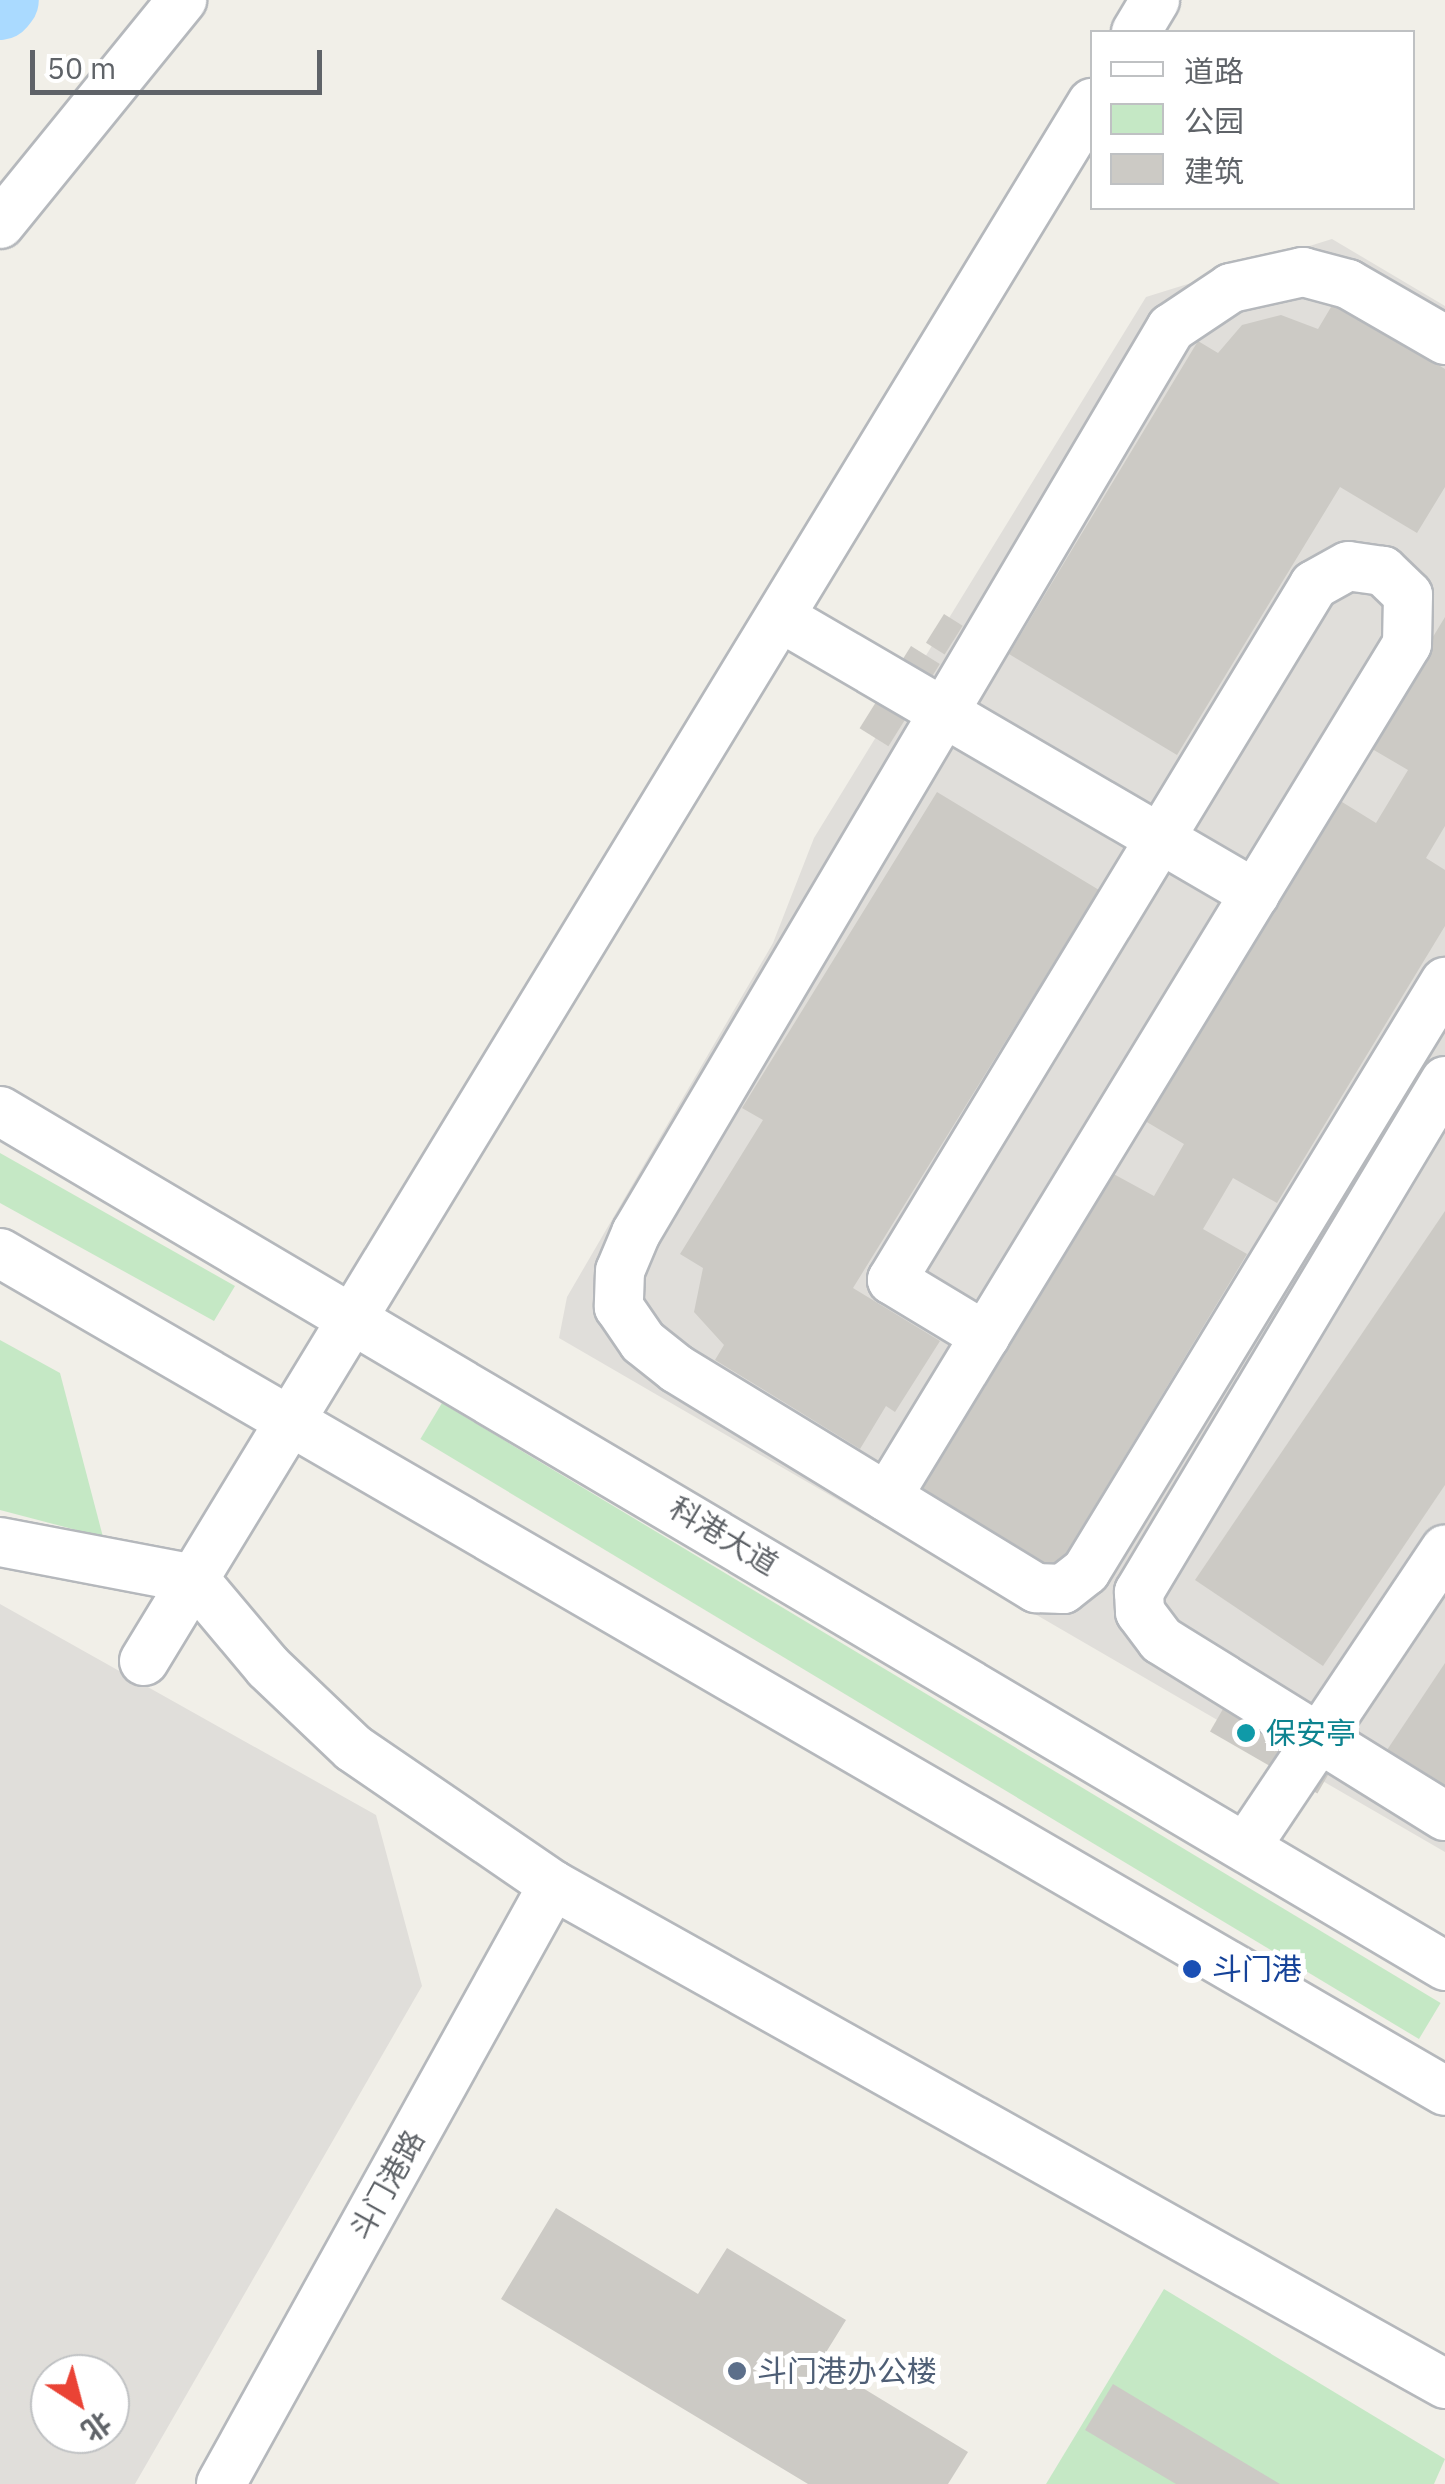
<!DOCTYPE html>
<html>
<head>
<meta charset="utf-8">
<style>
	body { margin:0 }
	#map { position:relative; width:1445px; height:2484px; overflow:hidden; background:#f1efe8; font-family:"IBM Plex Sans","Noto Sans SC",sans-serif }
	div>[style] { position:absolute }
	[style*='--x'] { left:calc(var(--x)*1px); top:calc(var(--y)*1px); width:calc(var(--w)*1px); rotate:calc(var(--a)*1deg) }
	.industrial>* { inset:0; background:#e0deda }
	.green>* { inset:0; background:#c5e8c5; transform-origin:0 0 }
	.river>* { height:70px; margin:-35px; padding:0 35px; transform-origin:35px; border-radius:35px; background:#aadaff }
	.building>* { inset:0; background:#cccac5; transform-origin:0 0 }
	.roads { filter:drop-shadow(2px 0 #b5b8bc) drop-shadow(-2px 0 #b5b8bc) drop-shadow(0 2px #b5b8bc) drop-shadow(0 -2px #b5b8bc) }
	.minor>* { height:48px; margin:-24px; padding:0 24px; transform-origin:24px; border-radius:24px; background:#fff }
	.dots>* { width:28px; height:28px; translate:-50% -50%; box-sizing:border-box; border:5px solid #fff; border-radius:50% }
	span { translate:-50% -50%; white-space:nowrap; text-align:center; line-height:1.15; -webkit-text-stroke:10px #fff; paint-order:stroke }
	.street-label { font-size:30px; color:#5f6368 }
	.culture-label { font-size:30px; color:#0d838f }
	.left { translate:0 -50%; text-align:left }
	.transit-label { font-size:30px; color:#164399 }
	.service-label { font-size:30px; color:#4e5e75 }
	.legend { position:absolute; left:1090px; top:30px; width:325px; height:180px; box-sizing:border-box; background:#fff; border:2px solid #bfc1c3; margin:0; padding:12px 18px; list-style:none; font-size:30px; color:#5f6368 }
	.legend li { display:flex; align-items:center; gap:20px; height:50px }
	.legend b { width:50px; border:2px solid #bfc1c3 }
	.north { position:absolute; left:30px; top:2354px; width:100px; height:100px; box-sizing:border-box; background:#fff; border:2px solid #bfc1c3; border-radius:50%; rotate:144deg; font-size:28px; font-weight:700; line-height:40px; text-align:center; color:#5f6368 }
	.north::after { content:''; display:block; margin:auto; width:35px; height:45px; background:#ea4335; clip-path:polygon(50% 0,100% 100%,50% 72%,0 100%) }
	.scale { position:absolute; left:30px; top:50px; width:292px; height:45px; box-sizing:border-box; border:5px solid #5f6368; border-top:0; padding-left:12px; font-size:30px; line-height:35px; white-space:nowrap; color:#5f6368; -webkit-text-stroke:8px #fff; paint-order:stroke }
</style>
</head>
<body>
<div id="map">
	<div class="industrial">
		<i style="clip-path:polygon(1332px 239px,1445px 306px,1445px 1852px,559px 1338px,567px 1297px,773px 943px,814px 838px,1146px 297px)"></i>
		<i style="clip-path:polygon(evenodd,0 1604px,376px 1815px,422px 1986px,135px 2484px,0 2484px,0 1604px,50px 2374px,110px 2374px,110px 2434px,50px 2434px,50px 2374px)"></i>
	</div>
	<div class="green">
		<i style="clip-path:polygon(0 1153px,235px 1286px,214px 1321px,0 1203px)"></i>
		<i style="clip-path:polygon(0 1340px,60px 1373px,103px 1537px,0 1510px)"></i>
		<i style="left:442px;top:1403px;width:1165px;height:42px;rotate:31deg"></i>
		<i style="clip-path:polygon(1164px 2289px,1445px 2459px,1434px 2484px,1046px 2484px)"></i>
	</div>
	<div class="river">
		<i style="--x:0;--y:5;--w:6;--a:-51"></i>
	</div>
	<div class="building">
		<i style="clip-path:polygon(1334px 302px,1445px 369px,1445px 487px,1417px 533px,1340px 487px,1177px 755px,1009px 654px,1198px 341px,1218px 353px,1242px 325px,1281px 315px,1318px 329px)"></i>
		<i style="left:944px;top:614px;width:22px;height:34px;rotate:32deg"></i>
		<i style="clip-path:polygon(1445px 617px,1445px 826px,1426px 858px,1445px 870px,1445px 926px,1277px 1203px,1233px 1178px,1203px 1229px,1247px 1254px,1055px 1572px,916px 1489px,1108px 1171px,1154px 1196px,1184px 1144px,1140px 1118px,1334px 797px,1376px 823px,1408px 770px,1367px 746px)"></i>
		<i style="left:911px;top:646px;width:34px;height:97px;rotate:32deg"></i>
		<i style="clip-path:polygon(937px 792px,1099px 890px,853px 1288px,940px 1341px,895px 1412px,886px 1406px,860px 1449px,715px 1360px,724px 1345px,694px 1312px,703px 1268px,680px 1254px,763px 1120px,742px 1108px)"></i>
		<i style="clip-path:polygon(1445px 1211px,1445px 1485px,1323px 1666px,1195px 1580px)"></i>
		<i style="clip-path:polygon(1445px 1663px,1445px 1802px,1381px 1759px)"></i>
		<i style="left:1227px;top:1702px;width:124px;height:34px;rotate:30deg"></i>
		<i style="clip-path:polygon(556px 2208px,698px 2294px,727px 2248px,846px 2320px,820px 2362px,968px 2452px,948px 2484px,808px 2484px,501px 2299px)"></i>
		<i style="clip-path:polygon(1113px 2384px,1280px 2484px,1176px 2484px,1085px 2430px)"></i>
	</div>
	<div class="roads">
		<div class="minor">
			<i style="--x:1136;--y:32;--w:37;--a:-59"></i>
			<i style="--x:0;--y:224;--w:289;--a:-50.9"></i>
			<i style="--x:1445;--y:340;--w:112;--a:-150"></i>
			<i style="--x:1348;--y:284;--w:47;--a:-165.1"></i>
			<i style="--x:1303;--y:272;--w:74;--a:167.5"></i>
			<i style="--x:1231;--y:288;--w:72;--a:146.3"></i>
			<i style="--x:1171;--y:328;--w:1051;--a:120.59"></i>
			<i style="--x:636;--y:1233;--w:41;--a:112.8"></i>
			<i style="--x:620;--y:1271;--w:36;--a:92"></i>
			<i style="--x:619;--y:1307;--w:42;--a:55.6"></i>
			<i style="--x:643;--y:1342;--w:43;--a:38.5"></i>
			<i style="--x:677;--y:1369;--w:421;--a:31.4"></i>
			<i style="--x:1036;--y:1588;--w:27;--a:2"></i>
			<i style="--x:1063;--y:1589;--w:29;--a:-38"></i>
			<i style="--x:1086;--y:1571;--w:690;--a:-58.64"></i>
			<i style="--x:780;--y:617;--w:550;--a:30.25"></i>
			<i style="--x:1445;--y:1081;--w:596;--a:120.91"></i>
			<i style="--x:1139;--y:1592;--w:20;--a:87"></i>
			<i style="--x:1140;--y:1612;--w:35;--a:53"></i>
			<i style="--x:1161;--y:1640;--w:334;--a:31.8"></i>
			<i style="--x:0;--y:1111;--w:1679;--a:30.61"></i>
			<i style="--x:0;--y:1253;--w:1670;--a:30.11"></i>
			<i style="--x:887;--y:1497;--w:999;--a:-58.63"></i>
			<i style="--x:1407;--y:644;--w:49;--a:-88.8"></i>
			<i style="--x:1408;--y:595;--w:35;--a:-136"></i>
			<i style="--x:1383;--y:571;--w:35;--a:-172"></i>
			<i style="--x:1348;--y:566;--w:39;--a:151"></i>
			<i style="--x:1314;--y:585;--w:813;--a:121.27"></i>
			<i style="--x:892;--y:1280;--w:109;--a:31.1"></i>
			<i style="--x:0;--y:1542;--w:197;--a:10.8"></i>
			<i style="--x:194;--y:1579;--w:115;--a:49.9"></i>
			<i style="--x:268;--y:1667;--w:117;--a:43.6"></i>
			<i style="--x:353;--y:1748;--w:242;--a:34.4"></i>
			<i style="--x:553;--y:1885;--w:1022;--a:29.22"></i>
			<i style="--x:144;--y:1661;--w:1824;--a:-58.68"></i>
			<i style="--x:1246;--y:1847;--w:358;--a:-56.2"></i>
			<i style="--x:221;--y:2484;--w:685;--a:-61"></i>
		</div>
	</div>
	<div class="dots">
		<i style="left:1246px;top:1733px;background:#0f9aa8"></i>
		<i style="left:1192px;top:1969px;background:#1a4fb4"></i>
		<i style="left:737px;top:2371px;background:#5c6f8a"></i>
	</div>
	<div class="street-label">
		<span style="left:724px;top:1536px;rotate:31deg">科港大道</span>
		<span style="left:387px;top:2185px;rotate:-61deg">斗门港路</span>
	</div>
	<div class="culture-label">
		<span class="left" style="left:1266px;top:1733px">保安亭</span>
	</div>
	<div class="transit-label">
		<span class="left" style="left:1212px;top:1969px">斗门港</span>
	</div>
	<div class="service-label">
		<span class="left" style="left:757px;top:2371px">斗门港办公楼</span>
	</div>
	<ul class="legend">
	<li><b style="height:12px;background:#fff"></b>道路</li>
	<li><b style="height:28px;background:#c5e8c5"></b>公园</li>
	<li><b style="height:28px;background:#cccac5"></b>建筑</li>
	</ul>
	<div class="north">北</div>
	<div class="scale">50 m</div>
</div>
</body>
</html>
